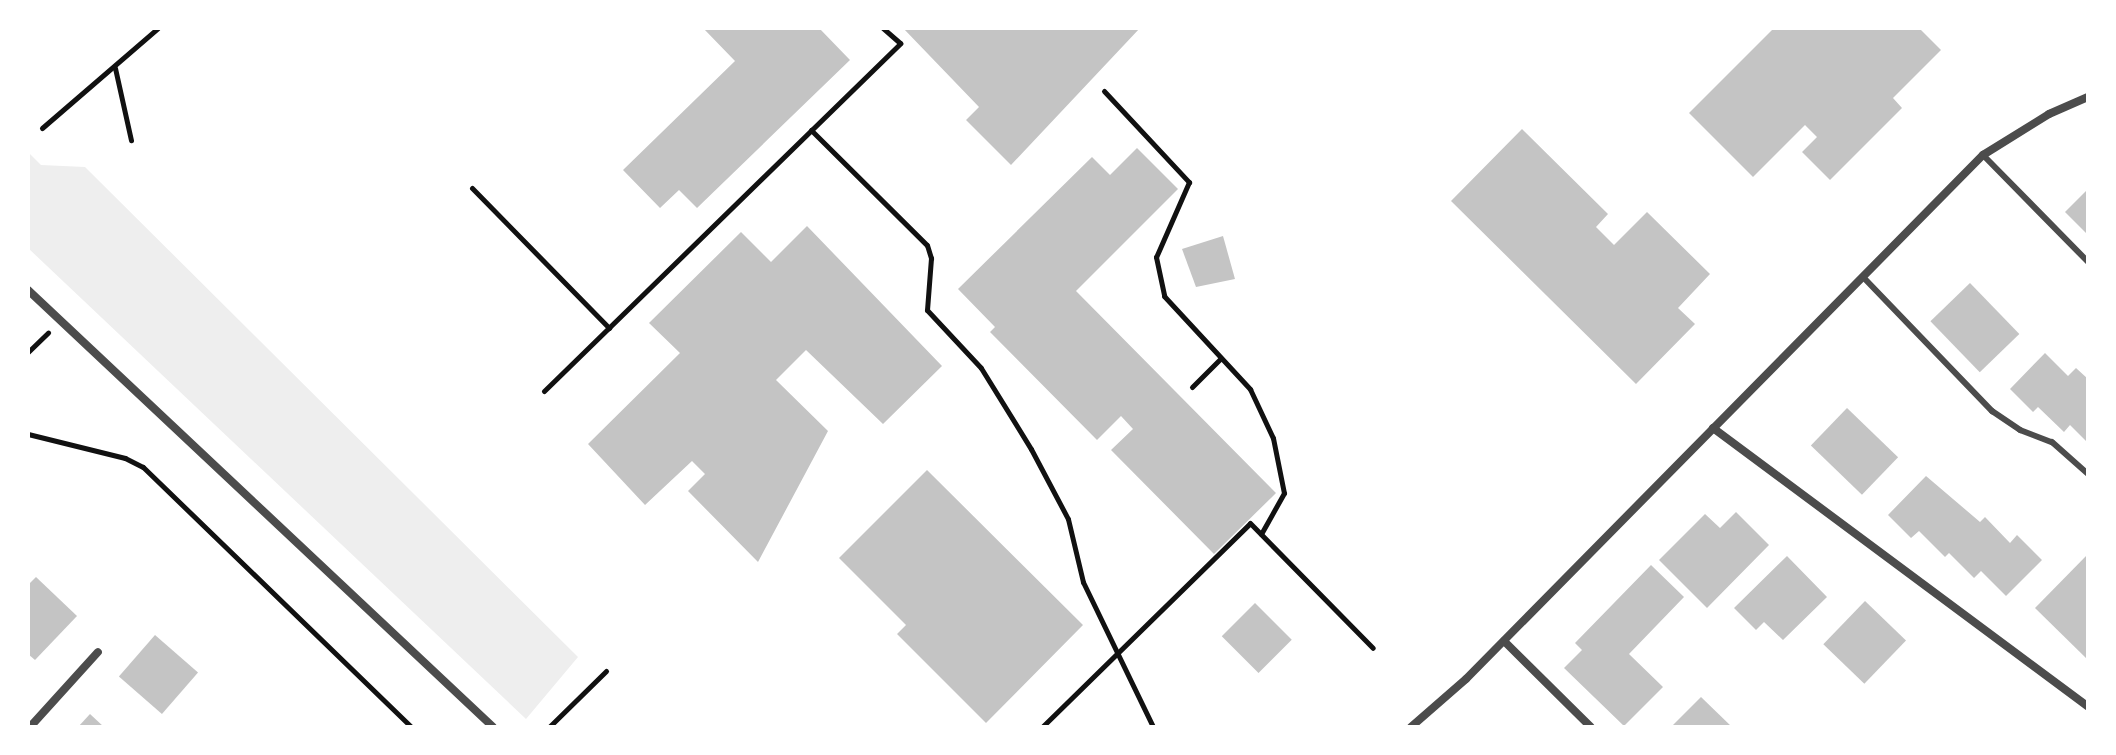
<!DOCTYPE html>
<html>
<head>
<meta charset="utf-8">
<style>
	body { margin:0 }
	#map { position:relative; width:2116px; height:755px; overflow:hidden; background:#fff; font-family:"Varela Round",sans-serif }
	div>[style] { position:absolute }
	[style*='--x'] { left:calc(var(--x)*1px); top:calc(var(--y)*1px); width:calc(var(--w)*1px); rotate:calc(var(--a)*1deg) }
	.green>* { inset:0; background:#eee }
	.building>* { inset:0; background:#c4c4c4; transform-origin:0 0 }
	.path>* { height:5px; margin:-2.5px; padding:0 2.5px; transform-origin:2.5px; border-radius:2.5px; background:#111 }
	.service>* { height:6px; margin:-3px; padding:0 3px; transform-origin:3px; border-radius:3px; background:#4c4c4c }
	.minor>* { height:8px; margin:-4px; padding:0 4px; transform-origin:4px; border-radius:4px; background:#4c4c4c }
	span { translate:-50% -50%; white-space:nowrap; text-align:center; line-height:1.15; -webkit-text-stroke:7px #fff; paint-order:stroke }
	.frame { position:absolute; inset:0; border:30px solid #fff; pointer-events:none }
</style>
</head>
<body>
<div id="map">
	<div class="green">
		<i style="clip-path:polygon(28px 152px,41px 165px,85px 167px,578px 657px,526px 719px,28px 248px)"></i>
	</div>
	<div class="building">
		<i style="clip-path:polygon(703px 28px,819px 28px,850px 60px,697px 208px,679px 190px,660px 208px,623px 170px,735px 61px)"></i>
		<i style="clip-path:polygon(903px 28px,1140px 28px,1011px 165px,966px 120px,979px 107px)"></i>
		<i style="clip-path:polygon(1774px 28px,1919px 28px,1941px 50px,1893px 98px,1902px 108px,1830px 180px,1802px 152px,1817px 137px,1805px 125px,1753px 177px,1689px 113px)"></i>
		<i style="clip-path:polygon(1522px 129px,1608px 214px,1596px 227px,1614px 245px,1647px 212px,1710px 274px,1678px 308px,1695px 324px,1636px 384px,1451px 201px)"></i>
		<i style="clip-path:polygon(1137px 148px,1178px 189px,1076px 291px,1276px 493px,1214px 554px,1111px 450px,1133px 429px,1121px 416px,1097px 440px,990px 332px,995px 327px,958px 289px,1092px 157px,1110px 175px)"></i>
		<i style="clip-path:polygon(2088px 189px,2088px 235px,2065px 212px)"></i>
		<i style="clip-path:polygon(807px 226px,942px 366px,883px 424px,806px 350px,776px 380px,828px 431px,758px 562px,688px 491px,705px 474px,692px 461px,645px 505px,588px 444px,680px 353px,649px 323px,741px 232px,771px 262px)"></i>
		<i style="clip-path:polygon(1223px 236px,1235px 279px,1196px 287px,1182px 249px)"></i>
		<i style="left:1970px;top:283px;width:71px;height:55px;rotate:46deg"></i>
		<i style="clip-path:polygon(2045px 353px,2068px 376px,2076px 368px,2088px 379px,2088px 443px,2070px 425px,2064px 432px,2038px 407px,2033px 412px,2010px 389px)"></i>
		<i style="left:1847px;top:408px;width:71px;height:52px;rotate:44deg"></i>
		<i style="clip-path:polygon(927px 470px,1083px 625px,986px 723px,897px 634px,906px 625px,839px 558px)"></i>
		<i style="clip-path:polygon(1926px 476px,1980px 522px,1985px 517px,2010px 543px,2017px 535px,2042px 560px,2006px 596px,1981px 571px,1974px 578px,1949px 553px,1945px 557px,1919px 531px,1911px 538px,1888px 515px)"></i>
		<i style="clip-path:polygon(1736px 512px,1769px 545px,1707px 608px,1659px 560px,1705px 514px,1720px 528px)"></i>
		<i style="clip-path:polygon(2088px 554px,2088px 660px,2035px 608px)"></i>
		<i style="clip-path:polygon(1787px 556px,1827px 597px,1783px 640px,1764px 622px,1756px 630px,1734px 608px)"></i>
		<i style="clip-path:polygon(1651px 565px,1684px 597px,1629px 654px,1663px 687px,1624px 726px,1564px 668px,1582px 650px,1575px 643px)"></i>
		<i style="clip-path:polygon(36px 577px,77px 616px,35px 660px,28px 654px,28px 585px)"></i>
		<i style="left:1865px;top:601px;width:57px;height:60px;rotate:44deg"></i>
		<i style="left:1255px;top:603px;width:52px;height:47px;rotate:45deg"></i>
		<i style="left:155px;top:635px;width:57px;height:55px;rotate:41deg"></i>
		<i style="clip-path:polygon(1701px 697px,1732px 727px,1671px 727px)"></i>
		<i style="clip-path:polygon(90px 714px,104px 727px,78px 727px)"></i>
	</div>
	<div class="path">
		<i style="--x:115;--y:68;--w:74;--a:77.5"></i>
		<i style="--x:1104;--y:91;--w:125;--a:47"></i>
		<i style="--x:1189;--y:182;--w:82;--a:113.7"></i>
		<i style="--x:1156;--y:257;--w:40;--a:78"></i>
		<i style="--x:1164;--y:296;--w:127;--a:47.2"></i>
		<i style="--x:1250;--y:389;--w:54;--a:64.9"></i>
		<i style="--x:1273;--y:438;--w:56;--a:78.7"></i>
		<i style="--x:1284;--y:493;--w:47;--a:119.3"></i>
		<i style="--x:42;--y:128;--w:153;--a:-40.8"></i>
		<i style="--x:811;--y:130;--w:163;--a:44.8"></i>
		<i style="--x:927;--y:245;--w:14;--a:73"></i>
		<i style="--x:931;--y:258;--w:52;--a:94.4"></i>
		<i style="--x:927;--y:310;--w:79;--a:47"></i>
		<i style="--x:981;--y:368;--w:95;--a:58.3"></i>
		<i style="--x:1031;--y:449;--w:79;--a:62.1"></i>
		<i style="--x:1068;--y:519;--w:65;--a:76.6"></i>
		<i style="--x:1083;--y:582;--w:161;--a:64.2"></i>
		<i style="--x:472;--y:188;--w:196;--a:45.6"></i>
		<i style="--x:28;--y:352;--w:28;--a:-44"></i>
		<i style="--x:1192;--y:387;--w:40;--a:-45"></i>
		<i style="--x:544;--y:391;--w:498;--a:-44.3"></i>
		<i style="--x:900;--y:43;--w:23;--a:-139"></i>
		<i style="--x:28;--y:434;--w:100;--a:13.9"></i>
		<i style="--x:125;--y:458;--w:20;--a:27"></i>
		<i style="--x:143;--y:467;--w:373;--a:44.1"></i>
		<i style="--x:549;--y:727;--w:80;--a:-44.5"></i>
		<i style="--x:1042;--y:727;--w:291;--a:-44.4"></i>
		<i style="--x:1250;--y:523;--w:175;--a:45.5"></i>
	</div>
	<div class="service">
		<i style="--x:1983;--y:155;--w:150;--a:45.5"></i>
		<i style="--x:1864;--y:278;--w:185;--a:46.1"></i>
		<i style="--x:1992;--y:411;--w:34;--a:34"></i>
		<i style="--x:2020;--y:430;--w:34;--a:21"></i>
		<i style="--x:2052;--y:442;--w:48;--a:41.6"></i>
	</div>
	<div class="minor">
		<i style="--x:28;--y:290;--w:638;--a:43.22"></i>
		<i style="--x:1713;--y:428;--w:467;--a:36.6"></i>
		<i style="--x:1504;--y:641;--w:122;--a:44.7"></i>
		<i style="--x:30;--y:727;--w:101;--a:-47.8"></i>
		<i style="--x:1411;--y:727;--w:73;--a:-41.1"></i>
		<i style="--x:1466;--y:679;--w:736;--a:-45.39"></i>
		<i style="--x:1983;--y:155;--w:78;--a:-31.8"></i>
		<i style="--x:2049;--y:114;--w:43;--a:-23.6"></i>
	</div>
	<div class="frame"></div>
</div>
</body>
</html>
